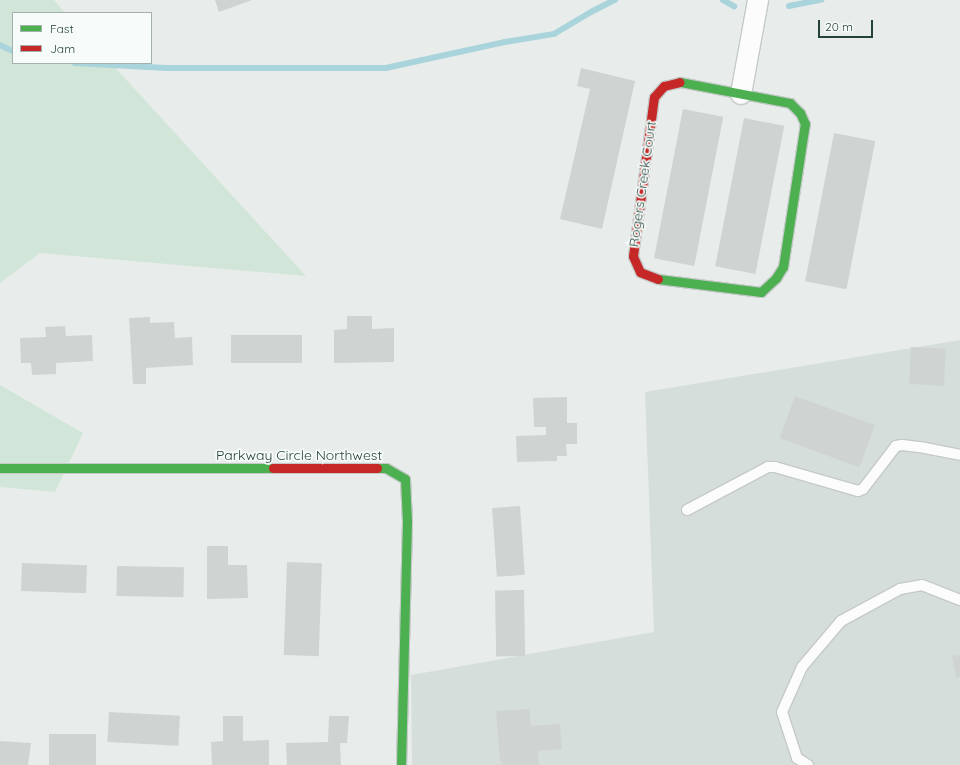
<!DOCTYPE html>
<html>
<head>
<meta charset="utf-8">
<style>
	body { margin:0 }
	#map { position:relative; width:960px; height:765px; overflow:hidden; background:#e8edeb; font-family:Quicksand,sans-serif }
	div>[style] { position:absolute }
	[style*='--x'] { left:calc(var(--x)*1px); top:calc(var(--y)*1px); width:calc(var(--w)*1px); rotate:calc(var(--a)*1deg) }
	.built>* { inset:0; background:#d6dedb }
	.green>* { inset:0; background:#d1e6d8 }
	.stream>* { height:5.5px; margin:-2.75px; padding:0 2.75px; transform-origin:2.75px; border-radius:2.75px; background:#a9d4db }
	.building>* { inset:0; background:#cfd4d2; transform-origin:0 0 }
	.roads { filter:drop-shadow(1px 0 #c5cac8) drop-shadow(-1px 0 #c5cac8) drop-shadow(0 1px #c5cac8) drop-shadow(0 -1px #c5cac8) }
	.lane>* { height:10px; margin:-5px; padding:0 5px; transform-origin:5px; border-radius:5px; background:#fcfcfc }
	.street>* { height:20px; margin:-10px; padding:0 10px; transform-origin:10px; border-radius:10px; background:#fcfcfc }
	.fast>* { height:9px; margin:-4.5px; padding:0 4.5px; transform-origin:4.5px; border-radius:4.5px; background:#4caf50 }
	.jam>* { height:9px; margin:-4.5px; padding:0 4.5px; transform-origin:4.5px; border-radius:4.5px; background:#c62828 }
	span { translate:-50% -50%; white-space:nowrap; text-align:center; line-height:1.15; -webkit-text-stroke:3.5px #f7fbf9; paint-order:stroke }
	.street-label { font-size:14px; color:#24423a }
	.legend { position:absolute; left:12px; top:12px; width:140px; height:52px; box-sizing:border-box; background:#f7fbf9; border:1px solid #a3b1ad; margin:0; padding:5px 7px; list-style:none; font-size:12px; color:#24423a }
	.legend li { display:flex; align-items:center; gap:8px; height:20px }
	.legend b { width:20px; border:1px solid #a3b1ad }
	.scale { position:absolute; left:818px; top:20px; width:55px; height:18px; box-sizing:border-box; border:2px solid #24423a; border-top:0; padding-left:5px; font-size:12px; line-height:14px; white-space:nowrap; color:#24423a; -webkit-text-stroke:3px #f7fbf9; paint-order:stroke }
</style>
</head>
<body>
<div id="map">
	<div class="built">
		<i style="clip-path:polygon(960px 340px,960px 765px,412px 765px,411px 675px,654px 632px,645px 392px)"></i>
	</div>
	<div class="green">
		<i style="clip-path:polygon(0 0,54px 0,65px 13px,13px 13px,13px 63px,111px 63px,306px 276px,40px 253px,0 283px)"></i>
		<i style="clip-path:polygon(0 385px,83px 433px,55px 492px,0 487px)"></i>
	</div>
	<div class="stream">
		<i style="--x:723;--y:0;--w:13;--a:29"></i>
		<i style="--x:789;--y:6;--w:33;--a:-11"></i>
		<i style="--x:0;--y:45;--w:14;--a:25"></i>
		<i style="--x:75;--y:63;--w:91;--a:3.1"></i>
		<i style="--x:166;--y:68;--w:220;--a:0"></i>
		<i style="--x:386;--y:68;--w:122;--a:-12.3"></i>
		<i style="--x:505;--y:42;--w:50;--a:-9.3"></i>
		<i style="--x:554;--y:34;--w:43;--a:-30.7"></i>
		<i style="--x:591;--y:12;--w:27;--a:-27"></i>
	</div>
	<div class="building">
		<i style="clip-path:polygon(215px 0,252px 0,219px 12px)"></i>
		<i style="clip-path:polygon(581px 68px,635px 81px,602px 229px,560px 219px,590px 89px,577px 86px)"></i>
		<i style="left:683px;top:109px;width:41px;height:152px;rotate:11deg"></i>
		<i style="left:744px;top:118px;width:41px;height:151px;rotate:11deg"></i>
		<i style="left:834px;top:133px;width:42px;height:151px;rotate:11deg"></i>
		<i style="clip-path:polygon(347px 316px,372px 316px,372px 329px,394px 328px,394px 362px,334px 363px,334px 330px,347px 329px)"></i>
		<i style="clip-path:polygon(150px 317px,150px 323px,174px 322px,175px 338px,192px 337px,193px 365px,146px 368px,146px 384px,133px 384px,129px 318px)"></i>
		<i style="clip-path:polygon(65px 326px,66px 336px,92px 335px,93px 361px,56px 363px,56px 374px,32px 375px,31px 363px,21px 363px,20px 338px,46px 337px,45px 327px)"></i>
		<i style="left:231px;top:335px;width:71px;height:28px"></i>
		<i style="left:911px;top:347px;width:35px;height:37px;rotate:3deg"></i>
		<i style="left:795px;top:396px;width:85px;height:45px;rotate:20deg"></i>
		<i style="clip-path:polygon(567px 397px,567px 423px,577px 423px,577px 444px,566px 444px,567px 456px,557px 456px,557px 461px,517px 462px,516px 436px,546px 435px,546px 427px,534px 427px,533px 398px)"></i>
		<i style="left:520px;top:506px;width:69px;height:28px;rotate:86deg"></i>
		<i style="clip-path:polygon(207px 546px,228px 546px,228px 565px,247px 565px,248px 598px,207px 599px)"></i>
		<i style="left:287px;top:562px;width:35px;height:93px;rotate:2deg"></i>
		<i style="left:22px;top:563px;width:65px;height:28px;rotate:2deg"></i>
		<i style="left:117px;top:566px;width:67px;height:30px;rotate:1deg"></i>
		<i style="left:524px;top:590px;width:66px;height:29px;rotate:89deg"></i>
		<i style="clip-path:polygon(960px 655px,960px 677px,956px 678px,952px 656px)"></i>
		<i style="clip-path:polygon(529px 709px,531px 726px,560px 724px,562px 749px,538px 751px,539px 765px,503px 765px,502px 761px,500px 761px,496px 711px)"></i>
		<i style="left:109px;top:712px;width:71px;height:30px;rotate:3deg"></i>
		<i style="clip-path:polygon(223px 716px,243px 716px,243px 741px,269px 740px,269px 765px,212px 765px,211px 742px,223px 741px)"></i>
		<i style="clip-path:polygon(329px 716px,349px 716px,347px 743px,340px 743px,341px 765px,287px 765px,286px 743px,328px 742px)"></i>
		<i style="left:49px;top:734px;width:47px;height:31px"></i>
		<i style="clip-path:polygon(0 741px,31px 743px,28px 765px,0 765px)"></i>
	</div>
	<div class="roads">
		<div class="lane">
			<i style="--x:687;--y:510;--w:92;--a:-28"></i>
			<i style="--x:768;--y:467;--w:7;--a:0"></i>
			<i style="--x:775;--y:467;--w:86;--a:16.1"></i>
			<i style="--x:858;--y:491;--w:5;--a:-22"></i>
			<i style="--x:863;--y:489;--w:54;--a:-52.5"></i>
			<i style="--x:896;--y:446;--w:6;--a:-9"></i>
			<i style="--x:902;--y:445;--w:23;--a:7"></i>
			<i style="--x:925;--y:448;--w:36;--a:11"></i>
			<i style="--x:808;--y:765;--w:13;--a:-148"></i>
			<i style="--x:797;--y:758;--w:48;--a:-108.1"></i>
			<i style="--x:782;--y:712;--w:49;--a:-66"></i>
			<i style="--x:802;--y:667;--w:60;--a:-49.7"></i>
			<i style="--x:841;--y:621;--w:67;--a:-28.5"></i>
			<i style="--x:900;--y:589;--w:22;--a:-10"></i>
			<i style="--x:922;--y:585;--w:41;--a:21.5"></i>
		</div>
		<div class="street">
			<i style="--x:741;--y:94;--w:96;--a:-79.7"></i>
		</div>
		<div class="fast">
			<i style="--x:658;--y:279;--w:104;--a:7.2"></i>
			<i style="--x:761;--y:292;--w:21;--a:-43"></i>
			<i style="--x:776;--y:278;--w:13;--a:-58"></i>
			<i style="--x:783;--y:267;--w:145;--a:-81.3"></i>
			<i style="--x:805;--y:124;--w:12;--a:-114"></i>
			<i style="--x:800;--y:113;--w:14;--a:-135"></i>
			<i style="--x:790;--y:103;--w:112;--a:-169.2"></i>
			<i style="--x:0;--y:468;--w:273;--a:0"></i>
			<i style="--x:377;--y:468;--w:9;--a:0"></i>
			<i style="--x:386;--y:468;--w:22;--a:30"></i>
			<i style="--x:405;--y:479;--w:42;--a:87.3"></i>
			<i style="--x:407;--y:521;--w:244;--a:91.4"></i>
		</div>
		<div class="jam">
			<i style="--x:658;--y:279;--w:19;--a:-159"></i>
			<i style="--x:640;--y:272;--w:17;--a:-114"></i>
			<i style="--x:633;--y:256;--w:160;--a:-82.5"></i>
			<i style="--x:654;--y:97;--w:15;--a:-48"></i>
			<i style="--x:664;--y:86;--w:16;--a:-14"></i>
			<i style="--x:273;--y:468;--w:104;--a:0"></i>
		</div>
	</div>
	<div class="street-label">
		<span style="left:642px;top:184px;rotate:-82deg">Rogers Creek Court</span>
		<span style="left:299px;top:455px">Parkway Circle Northwest</span>
	</div>
	<ul class="legend">
	<li><b style="height:5px;background:#4caf50"></b>Fast</li>
	<li><b style="height:5px;background:#c62828"></b>Jam</li>
	</ul>
	<div class="scale">20 m</div>
</div>
</body>
</html>
